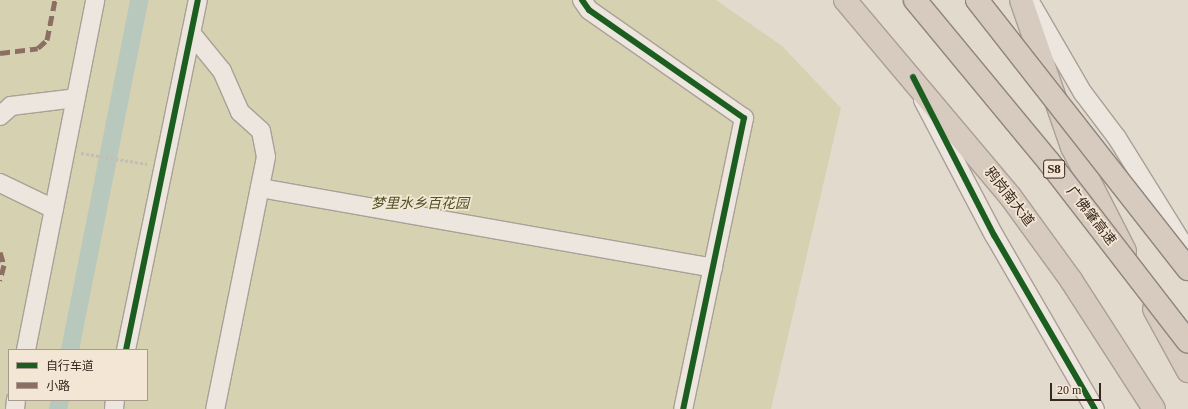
<!DOCTYPE html>
<html>
<head>
<meta charset="utf-8">
<style>
	body { margin:0 }
	#map { position:relative; width:1188px; height:409px; overflow:hidden; background:#e3dace; font-family:"Times New Roman","Noto Sans SC",serif }
	div>[style] { position:absolute }
	[style*='--x'] { left:calc(var(--x)*1px); top:calc(var(--y)*1px); width:calc(var(--w)*1px); rotate:calc(var(--a)*1deg) }
	.green>* { inset:0; background:#d5d1b1 }
	.canal>* { height:18px; margin:-9px; padding:0 9px; transform-origin:9px; border-radius:9px; background:#b9c8bc }
	.path>* { height:2.5px; margin-top:-1.25px; transform-origin:0; background:repeating-linear-gradient(90deg,#c4bdb6 0 3px,transparent 0 5px) }
	.roads { filter:drop-shadow(1px 0 #a9a097) drop-shadow(-1px 0 #a9a097) drop-shadow(0 1px #a9a097) drop-shadow(0 -1px #a9a097) }
	.minor>* { height:18px; margin:-9px; padding:0 9px; transform-origin:9px; border-radius:9px; background:#ece6df }
	.highway>* { height:22px; margin:-11px; padding:0 11px; transform-origin:11px; border-radius:11px; background:#d7cabf }
	.bridges { filter:drop-shadow(1px 0 #8e857e) drop-shadow(-1px 0 #8e857e) drop-shadow(0 1px #8e857e) drop-shadow(0 -1px #8e857e) }
	.highway-bridge>* { height:22px; margin:-11px; padding:0 11px; transform-origin:11px; border-radius:11px; background:#d7cabf }
	.quiet>* { height:5px; margin-top:-2.5px; transform-origin:0; background:repeating-linear-gradient(90deg,#8d6e63 0 10px,transparent 0 15px) }
	.cycleway>* { height:6px; margin:-3px; padding:0 3px; transform-origin:3px; border-radius:3px; background:#1b5e20 }
	span { translate:-50% -50%; white-space:nowrap; text-align:center; line-height:1.15; -webkit-text-stroke:3.5px #f4e6d4; paint-order:stroke }
	.shield-label span { padding:1px 3px; background:#f4e6d4; border:1px solid; border-radius:3px; -webkit-text-stroke-width:0 }
	.shield-label { font-size:13px; color:#37271f; font-weight:700 }
	.street-label { font-size:14px; color:#37271f }
	.park-label { font-size:14px; color:#4e5327; font-style:italic }
	.legend { position:absolute; left:8px; top:349px; width:140px; height:52px; box-sizing:border-box; background:#f4e6d4; border:1px solid #a89a8c; margin:0; padding:5px 7px; list-style:none; font-size:12px; color:#37271f }
	.legend li { display:flex; align-items:center; gap:8px; height:20px }
	.legend b { width:20px; border:1px solid #a89a8c }
	.scale { position:absolute; left:1050px; top:383px; width:51px; height:18px; box-sizing:border-box; border:2px solid #37271f; border-top:0; padding-left:5px; font-size:12px; line-height:14px; white-space:nowrap; color:#37271f; -webkit-text-stroke:3px #f4e6d4; paint-order:stroke }
</style>
</head>
<body>
<div id="map">
	<div class="green">
		<i style="clip-path:polygon(evenodd,0 0,716px 0,782px 46px,841px 108px,771px 409px,0 409px,0 0,9px 350px,147px 350px,147px 400px,9px 400px,9px 350px)"></i>
	</div>
	<div class="canal">
		<i style="--x:70;--y:350;--w:357;--a:-78.8"></i>
		<i style="--x:58;--y:409;--w:9;--a:-77"></i>
	</div>
	<div class="path">
		<i style="--x:81;--y:153;--w:67;--a:9.5"></i>
	</div>
	<div class="roads">
		<div class="minor">
			<i style="--x:582;--y:0;--w:12;--a:55"></i>
			<i style="--x:589;--y:10;--w:189;--a:34.9"></i>
			<i style="--x:744;--y:118;--w:297;--a:101.8"></i>
			<i style="--x:1029;--y:0;--w:108;--a:59.9"></i>
			<i style="--x:1083;--y:93;--w:56;--a:52.9"></i>
			<i style="--x:1117;--y:138;--w:134;--a:58.1"></i>
			<i style="--x:191;--y:33;--w:49;--a:50.8"></i>
			<i style="--x:222;--y:71;--w:45;--a:66.3"></i>
			<i style="--x:240;--y:112;--w:28;--a:42"></i>
			<i style="--x:261;--y:131;--w:26;--a:79"></i>
			<i style="--x:266;--y:157;--w:257;--a:101.4"></i>
			<i style="--x:923;--y:100;--w:153;--a:62.3"></i>
			<i style="--x:994;--y:235;--w:201;--a:59.9"></i>
			<i style="--x:0;--y:116;--w:15;--a:-42"></i>
			<i style="--x:11;--y:106;--w:65;--a:-7"></i>
			<i style="--x:0;--y:183;--w:60;--a:25.7"></i>
			<i style="--x:260;--y:188;--w:460;--a:10"></i>
			<i style="--x:26;--y:350;--w:357;--a:-78.8"></i>
			<i style="--x:126;--y:350;--w:357;--a:-78.4"></i>
			<i style="--x:15;--y:409;--w:9;--a:-84"></i>
			<i style="--x:114;--y:409;--w:9;--a:-84"></i>
		</div>
		<div class="highway">
			<i style="--x:845;--y:0;--w:256;--a:49.9"></i>
			<i style="--x:1010;--y:196;--w:104;--a:54"></i>
			<i style="--x:1071;--y:280;--w:153;--a:57.2"></i>
			<i style="--x:1021;--y:0;--w:156;--a:70.9"></i>
			<i style="--x:1072;--y:147;--w:117;--a:63"></i>
			<i style="--x:1154;--y:309;--w:71;--a:61.3"></i>
		</div>
	</div>
	<div class="bridges">
		<div class="highway-bridge">
			<i style="--x:915;--y:0;--w:210;--a:50.4"></i>
			<i style="--x:1049;--y:162;--w:227;--a:52.3"></i>
			<i style="--x:977;--y:0;--w:342;--a:51.9"></i>
		</div>
	</div>
	<div class="quiet">
		<i style="--x:0;--y:53;--w:38;--a:-7"></i>
		<i style="--x:38;--y:48;--w:12;--a:-42"></i>
		<i style="--x:47;--y:40;--w:41;--a:-78.7"></i>
		<i style="--x:0;--y:252;--w:14;--a:73"></i>
		<i style="--x:4;--y:265;--w:16;--a:105"></i>
	</div>
	<div class="cycleway">
		<i style="--x:582;--y:0;--w:12;--a:55"></i>
		<i style="--x:589;--y:10;--w:189;--a:34.9"></i>
		<i style="--x:744;--y:118;--w:297;--a:101.8"></i>
		<i style="--x:913;--y:77;--w:178;--a:62.9"></i>
		<i style="--x:994;--y:235;--w:201;--a:59.9"></i>
		<i style="--x:126;--y:350;--w:357;--a:-78.4"></i>
	</div>
	<div class="shield-label">
		<span style="left:1054px;top:169px">S8</span>
	</div>
	<div class="street-label">
		<span style="left:1009px;top:197px;rotate:52deg">鸦岗南大道</span>
		<span style="left:1091px;top:216px;rotate:52deg">广佛肇高速</span>
	</div>
	<div class="park-label">
		<span style="left:420px;top:204px">梦里水乡百花园</span>
	</div>
	<ul class="legend">
	<li><b style="height:5px;background:#1b5e20"></b>自行车道</li>
	<li><b style="height:5px;background:#8d6e63"></b>小路</li>
	</ul>
	<div class="scale">20 m</div>
</div>
</body>
</html>
